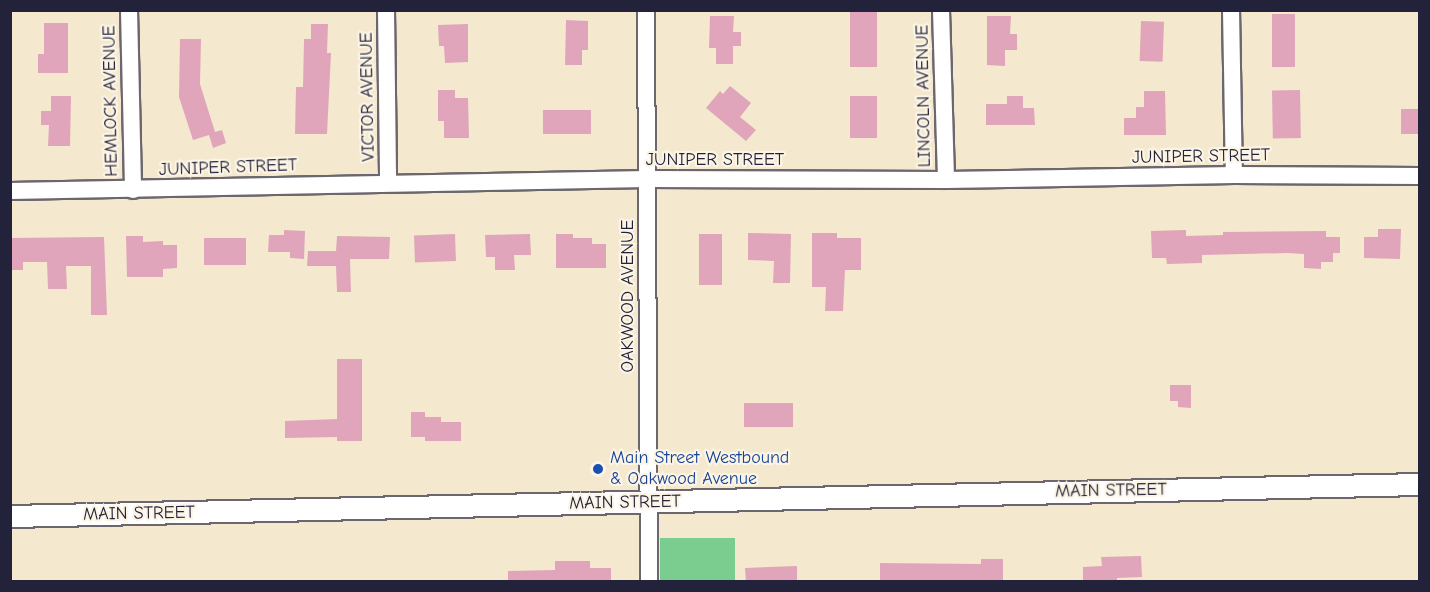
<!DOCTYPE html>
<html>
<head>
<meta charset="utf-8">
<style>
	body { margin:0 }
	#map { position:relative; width:1430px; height:592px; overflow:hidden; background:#f4e8ce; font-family:"Comic Neue",sans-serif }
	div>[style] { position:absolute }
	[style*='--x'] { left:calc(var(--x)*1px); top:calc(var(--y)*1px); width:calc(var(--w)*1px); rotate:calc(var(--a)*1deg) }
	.green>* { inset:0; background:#7acd8f; transform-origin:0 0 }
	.building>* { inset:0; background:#e0a5bb; transform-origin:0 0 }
	.roads { filter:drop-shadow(2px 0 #6c676e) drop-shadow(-2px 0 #6c676e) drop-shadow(0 2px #6c676e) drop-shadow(0 -2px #6c676e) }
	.minor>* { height:16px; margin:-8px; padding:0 8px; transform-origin:8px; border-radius:8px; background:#fff }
	.major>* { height:21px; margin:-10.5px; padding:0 10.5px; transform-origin:10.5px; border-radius:10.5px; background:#fff }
	.dots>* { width:16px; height:16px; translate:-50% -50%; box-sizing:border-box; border:3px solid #fcf5e5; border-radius:50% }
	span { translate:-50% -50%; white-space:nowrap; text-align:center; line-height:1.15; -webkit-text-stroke:4.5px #fcf5e5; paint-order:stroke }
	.street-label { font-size:18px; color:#22223b }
	.transit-label { font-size:18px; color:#164399 }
	.left { translate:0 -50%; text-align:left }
	.frame { position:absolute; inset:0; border:12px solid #22223b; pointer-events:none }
</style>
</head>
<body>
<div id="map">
	<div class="green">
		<i style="left:735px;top:538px;width:43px;height:75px;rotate:90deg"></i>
	</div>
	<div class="building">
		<i style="left:850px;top:10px;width:27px;height:57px"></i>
		<i style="left:1272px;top:14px;width:23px;height:53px"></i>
		<i style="clip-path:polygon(710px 16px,734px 16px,733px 32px,741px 32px,741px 46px,733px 46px,733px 64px,716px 64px,716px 48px,709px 48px)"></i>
		<i style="clip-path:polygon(987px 16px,1011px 16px,1010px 34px,1017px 34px,1017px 50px,1005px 50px,1005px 66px,987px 65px)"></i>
		<i style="clip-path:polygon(566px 20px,588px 21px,588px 50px,582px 50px,582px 65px,565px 65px)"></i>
		<i style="left:1141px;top:21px;width:23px;height:40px;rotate:2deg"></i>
		<i style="clip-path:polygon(44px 23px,68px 23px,68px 73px,38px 73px,38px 54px,44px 54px)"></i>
		<i style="clip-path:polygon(311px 24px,328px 24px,327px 53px,331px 53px,327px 134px,295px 134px,296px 87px,303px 87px,304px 39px,311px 39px)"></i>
		<i style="clip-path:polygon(468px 24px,468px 62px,445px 63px,444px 46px,439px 46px,438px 25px)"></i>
		<i style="clip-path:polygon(180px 39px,201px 39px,200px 84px,215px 132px,222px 130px,226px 143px,213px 148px,209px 135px,193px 140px,179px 97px)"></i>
		<i style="clip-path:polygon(730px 86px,751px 103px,740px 117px,756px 130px,746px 141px,706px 108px,720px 91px,723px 94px)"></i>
		<i style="clip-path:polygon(438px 90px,455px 90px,455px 98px,468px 98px,469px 138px,444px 138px,444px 121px,438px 121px)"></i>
		<i style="left:1300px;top:90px;width:48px;height:28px;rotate:89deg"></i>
		<i style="clip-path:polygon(1144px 91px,1165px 91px,1166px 135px,1124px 135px,1124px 118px,1136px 118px,1136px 107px,1144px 107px)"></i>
		<i style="clip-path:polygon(51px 96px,71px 96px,70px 146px,48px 146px,49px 125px,41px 125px,41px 111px,51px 111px)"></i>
		<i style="left:850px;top:96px;width:27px;height:42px"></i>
		<i style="clip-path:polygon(1007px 96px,1023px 96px,1023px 108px,1034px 108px,1035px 125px,986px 125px,986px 104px,1007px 104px)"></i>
		<i style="left:1401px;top:109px;width:18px;height:25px"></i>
		<i style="left:543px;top:110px;width:48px;height:24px"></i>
		<i style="clip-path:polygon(1378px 229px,1401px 229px,1400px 259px,1364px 258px,1364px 237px,1378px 237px)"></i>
		<i style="clip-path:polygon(284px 230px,305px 231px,304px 259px,290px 258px,290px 252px,268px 252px,269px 235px,284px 235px)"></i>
		<i style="clip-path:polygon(1186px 230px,1186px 236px,1223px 235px,1223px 232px,1326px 231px,1326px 237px,1340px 237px,1340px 253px,1333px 253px,1333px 262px,1321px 262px,1321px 269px,1304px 268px,1304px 254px,1288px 253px,1202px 255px,1202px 263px,1167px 264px,1166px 258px,1152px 258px,1151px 231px)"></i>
		<i style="clip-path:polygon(748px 233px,791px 234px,790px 283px,773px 283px,774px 261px,748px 260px)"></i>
		<i style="clip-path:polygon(812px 233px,837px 233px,837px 238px,861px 238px,861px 270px,845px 270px,843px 311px,825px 311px,826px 287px,812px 287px)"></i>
		<i style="left:455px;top:234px;width:27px;height:41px;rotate:88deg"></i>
		<i style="clip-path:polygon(530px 234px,531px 255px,514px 255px,515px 270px,495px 270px,495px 257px,486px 257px,485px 235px)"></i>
		<i style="clip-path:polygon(556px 234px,573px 234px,573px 238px,592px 238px,592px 244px,606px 244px,606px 268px,556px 268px)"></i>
		<i style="left:699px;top:234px;width:23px;height:51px"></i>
		<i style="clip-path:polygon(126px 236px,143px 236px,143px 242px,163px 241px,163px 245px,177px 245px,177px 268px,163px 269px,163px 277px,127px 277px)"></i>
		<i style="clip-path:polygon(337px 236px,390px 237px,389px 259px,350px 259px,351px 292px,337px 292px,336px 266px,307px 266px,308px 251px,336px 251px)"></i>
		<i style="clip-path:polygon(104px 237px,107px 315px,91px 315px,91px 266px,66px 266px,67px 289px,48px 289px,47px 262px,23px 262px,23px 270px,11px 270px,10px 238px)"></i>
		<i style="left:246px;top:238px;width:27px;height:42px;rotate:90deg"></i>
		<i style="clip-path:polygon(337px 359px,362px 359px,362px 441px,337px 441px,337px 437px,285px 438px,285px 421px,337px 419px)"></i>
		<i style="clip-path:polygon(1170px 385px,1191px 385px,1191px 408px,1178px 407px,1178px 401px,1170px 401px)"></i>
		<i style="left:744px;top:403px;width:49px;height:24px"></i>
		<i style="clip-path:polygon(411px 412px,425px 412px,425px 417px,441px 417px,441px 422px,461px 422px,461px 441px,425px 441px,425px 437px,411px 437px)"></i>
		<i style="clip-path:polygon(1141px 556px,1142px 577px,1117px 578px,1117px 582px,1083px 582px,1083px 567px,1102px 566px,1101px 557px)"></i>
		<i style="clip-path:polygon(981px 559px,1003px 559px,1003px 582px,880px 582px,880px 563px,981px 564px)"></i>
		<i style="clip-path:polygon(555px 561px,590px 561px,590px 568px,611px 568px,611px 582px,508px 582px,508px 571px,555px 570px)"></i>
		<i style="clip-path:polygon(797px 566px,797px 582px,746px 582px,745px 568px)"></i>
	</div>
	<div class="roads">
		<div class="minor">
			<i style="--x:129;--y:10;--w:180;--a:88.7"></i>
			<i style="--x:386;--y:10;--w:173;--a:89.3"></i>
			<i style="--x:646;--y:10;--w:572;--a:89.7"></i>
			<i style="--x:941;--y:10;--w:170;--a:88.3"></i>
			<i style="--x:1231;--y:10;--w:165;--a:89"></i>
			<i style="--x:10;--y:191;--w:638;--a:-1.08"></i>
			<i style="--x:648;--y:179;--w:298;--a:0.2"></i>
			<i style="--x:946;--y:180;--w:288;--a:-1"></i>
			<i style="--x:1234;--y:175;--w:186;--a:0.3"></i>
		</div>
		<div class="major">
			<i style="--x:10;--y:516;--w:1410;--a:-1.3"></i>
		</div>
	</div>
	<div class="dots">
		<i style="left:598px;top:469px;background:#1a4fb4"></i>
	</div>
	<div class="street-label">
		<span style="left:924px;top:96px;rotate:-91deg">LINCOLN AVENUE</span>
		<span style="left:368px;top:97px;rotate:-91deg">VICTOR AVENUE</span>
		<span style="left:111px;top:101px;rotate:-91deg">HEMLOCK AVENUE</span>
		<span style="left:1201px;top:157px;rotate:-1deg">JUNIPER STREET</span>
		<span style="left:715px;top:160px">JUNIPER STREET</span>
		<span style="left:228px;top:168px;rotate:-2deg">JUNIPER STREET</span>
		<span style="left:628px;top:296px;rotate:-90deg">OAKWOOD AVENUE</span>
		<span style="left:1111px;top:491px;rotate:-1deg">MAIN STREET</span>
		<span style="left:625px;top:503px;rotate:-1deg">MAIN STREET</span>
		<span style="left:139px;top:514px;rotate:-1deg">MAIN STREET</span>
	</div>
	<div class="transit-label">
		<span class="left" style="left:610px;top:469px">Main Street Westbound<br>&amp; Oakwood Avenue</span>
	</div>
	<div class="frame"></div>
</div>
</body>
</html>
